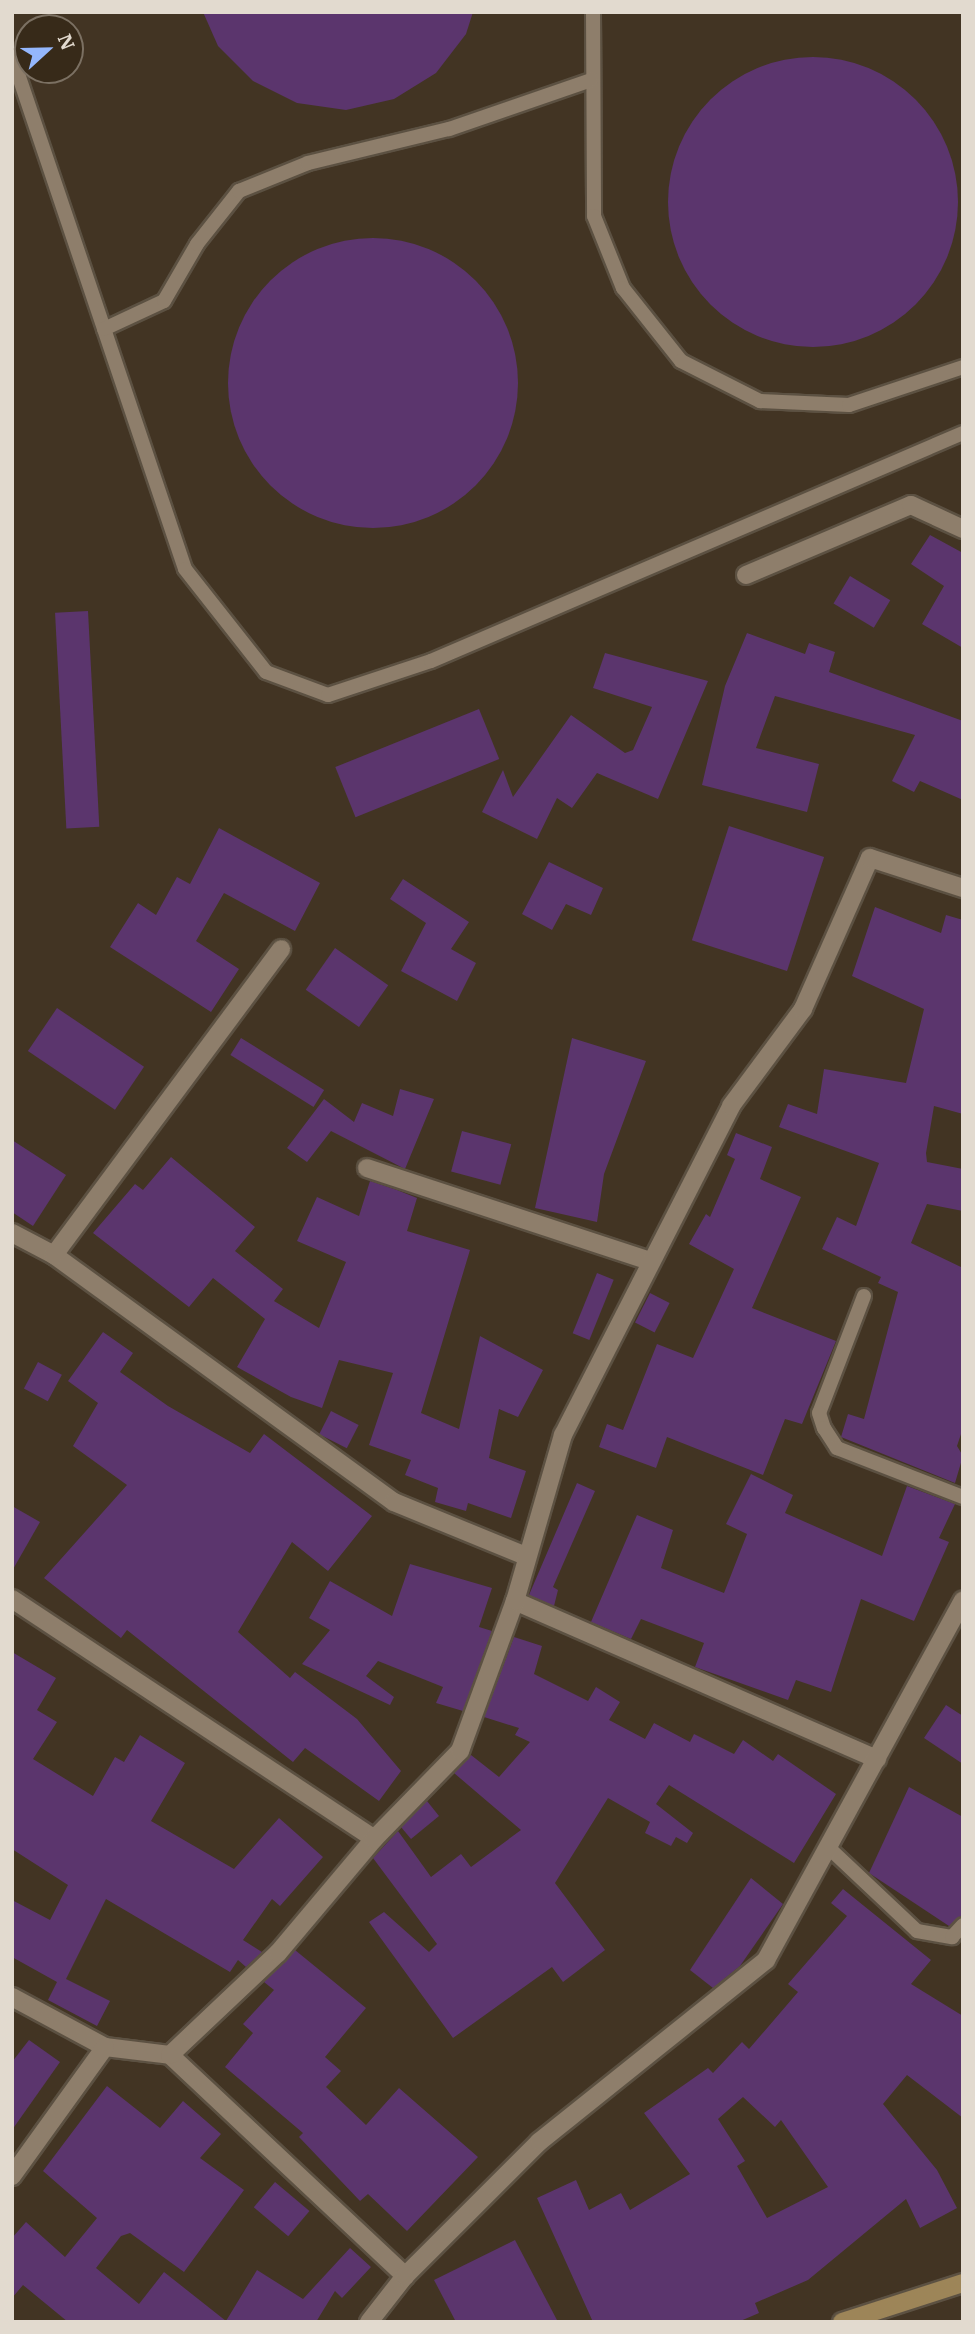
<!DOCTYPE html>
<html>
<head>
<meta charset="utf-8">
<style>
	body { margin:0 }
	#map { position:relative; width:975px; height:2334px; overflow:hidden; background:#423423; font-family:"IBM Plex Serif",serif }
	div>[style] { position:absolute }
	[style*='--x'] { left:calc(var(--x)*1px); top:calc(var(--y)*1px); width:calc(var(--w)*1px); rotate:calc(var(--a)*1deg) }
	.building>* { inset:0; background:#5b356d; transform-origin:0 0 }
	.round { border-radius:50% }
	.roads { filter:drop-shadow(2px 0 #5c5142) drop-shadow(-2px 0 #5c5142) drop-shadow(0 2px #5c5142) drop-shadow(0 -2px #5c5142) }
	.lane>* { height:14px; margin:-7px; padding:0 7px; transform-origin:7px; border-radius:7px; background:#8e7e6b }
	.street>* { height:18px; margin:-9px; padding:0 9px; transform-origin:9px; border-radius:9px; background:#8e7e6b }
	.secondary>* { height:18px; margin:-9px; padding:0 9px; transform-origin:9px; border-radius:9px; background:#9d8558 }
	span { translate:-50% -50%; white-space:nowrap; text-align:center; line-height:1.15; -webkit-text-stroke:5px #372a19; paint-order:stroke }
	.frame { position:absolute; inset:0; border:14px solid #e2dacf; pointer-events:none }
	.north { position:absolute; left:14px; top:14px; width:70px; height:70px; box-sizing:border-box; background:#372a19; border:2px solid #7b7062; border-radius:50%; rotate:68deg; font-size:19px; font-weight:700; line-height:28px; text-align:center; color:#e2dacf }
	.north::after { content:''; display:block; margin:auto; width:24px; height:32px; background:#94b7fd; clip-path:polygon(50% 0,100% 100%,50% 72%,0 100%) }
</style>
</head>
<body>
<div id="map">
	<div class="building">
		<i style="clip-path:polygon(203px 12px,473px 12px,466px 34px,436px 73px,394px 99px,346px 110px,297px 103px,253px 81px,218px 46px)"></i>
		<i class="round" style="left:668px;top:57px;width:290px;height:290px"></i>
		<i class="round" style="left:228px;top:238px;width:290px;height:290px"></i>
		<i style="clip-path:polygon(930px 535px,963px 553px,963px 648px,922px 624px,944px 586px,911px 564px)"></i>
		<i style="left:850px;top:576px;width:47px;height:32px;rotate:31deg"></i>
		<i style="left:88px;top:611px;width:216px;height:33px;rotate:87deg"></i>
		<i style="clip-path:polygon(747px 633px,805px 654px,809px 643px,835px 652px,829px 672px,963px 721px,963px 800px,920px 781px,914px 792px,892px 781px,915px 735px,775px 696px,756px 748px,819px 764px,807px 812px,702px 785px,725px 686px)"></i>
		<i style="clip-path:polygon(605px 653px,708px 681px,658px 799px,597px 773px,572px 808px,557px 798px,537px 839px,482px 812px,503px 770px,513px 797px,571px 715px,625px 753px,633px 750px,652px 707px,593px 688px)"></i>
		<i style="left:479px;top:709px;width:54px;height:155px;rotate:68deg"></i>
		<i style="left:729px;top:826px;width:100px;height:120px;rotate:18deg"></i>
		<i style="clip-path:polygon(219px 828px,320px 883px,295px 931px,224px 893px,196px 941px,239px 969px,211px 1012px,110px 947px,138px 903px,156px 915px,177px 877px,190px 884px)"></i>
		<i style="clip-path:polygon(549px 862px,603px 888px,591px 915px,566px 904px,552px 930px,522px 914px)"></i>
		<i style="clip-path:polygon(403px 879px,469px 922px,451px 949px,476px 963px,457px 1001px,401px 971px,426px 923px,390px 899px)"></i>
		<i style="clip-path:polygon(875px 907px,941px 933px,946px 915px,963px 920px,963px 1114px,934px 1106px,926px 1153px,927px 1162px,963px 1169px,963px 1211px,927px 1204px,911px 1243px,963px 1268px,963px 1428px,957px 1446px,963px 1456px,955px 1483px,841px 1437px,848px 1414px,864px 1419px,898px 1292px,878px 1283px,881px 1277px,822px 1249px,837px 1217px,856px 1226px,879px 1163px,779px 1127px,788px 1104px,817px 1114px,824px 1069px,906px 1083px,924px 1009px,852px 976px)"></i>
		<i style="left:335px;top:948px;width:65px;height:51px;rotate:35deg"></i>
		<i style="left:57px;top:1008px;width:105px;height:52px;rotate:34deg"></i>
		<i style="left:241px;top:1038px;width:98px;height:20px;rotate:32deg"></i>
		<i style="clip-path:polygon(572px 1038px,646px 1061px,604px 1174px,597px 1222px,535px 1208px)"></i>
		<i style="clip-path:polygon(400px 1089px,434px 1099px,405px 1169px,331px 1131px,307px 1162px,287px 1148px,324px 1099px,354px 1122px,362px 1103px,393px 1116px)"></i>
		<i style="left:462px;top:1131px;width:51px;height:42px;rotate:15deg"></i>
		<i style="clip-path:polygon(736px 1133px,772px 1147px,760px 1179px,801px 1197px,752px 1308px,836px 1341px,802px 1424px,785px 1419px,763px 1475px,667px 1437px,656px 1468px,599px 1447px,607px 1424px,623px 1430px,657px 1344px,693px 1358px,734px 1269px,689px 1244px,706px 1214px,710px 1217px,735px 1159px,727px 1155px)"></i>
		<i style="clip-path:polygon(12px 1140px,66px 1175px,33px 1226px,12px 1212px)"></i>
		<i style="clip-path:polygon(171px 1157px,255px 1227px,235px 1251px,283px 1289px,274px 1301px,319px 1328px,346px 1262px,297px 1241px,317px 1197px,359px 1216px,370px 1181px,397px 1190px,417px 1198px,407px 1231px,470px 1250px,421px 1413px,459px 1429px,480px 1336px,543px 1370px,518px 1417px,499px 1409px,489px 1458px,526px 1471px,511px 1518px,468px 1503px,466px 1511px,435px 1502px,438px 1488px,405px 1475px,411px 1460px,369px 1445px,393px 1373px,339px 1360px,322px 1408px,291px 1397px,237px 1367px,265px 1319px,213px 1278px,189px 1307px,93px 1233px,135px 1184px,143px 1190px)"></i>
		<i style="left:597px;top:1273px;width:18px;height:65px;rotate:22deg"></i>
		<i style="left:650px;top:1293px;width:22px;height:33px;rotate:27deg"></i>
		<i style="clip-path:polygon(103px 1332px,133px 1353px,120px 1372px,168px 1406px,250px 1453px,264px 1434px,372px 1516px,328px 1571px,292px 1542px,238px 1632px,290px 1678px,295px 1672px,357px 1719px,401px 1771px,379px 1801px,305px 1748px,293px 1762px,127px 1630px,121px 1638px,44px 1578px,127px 1485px,73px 1446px,98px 1403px,68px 1381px)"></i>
		<i style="left:38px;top:1362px;width:27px;height:30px;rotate:28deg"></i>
		<i style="left:331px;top:1411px;width:31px;height:26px;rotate:27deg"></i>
		<i style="clip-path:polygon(751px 1474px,793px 1495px,785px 1513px,882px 1556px,907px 1486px,955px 1504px,939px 1538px,949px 1542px,914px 1621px,861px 1599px,831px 1692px,796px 1680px,788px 1700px,695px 1667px,704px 1643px,641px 1619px,631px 1639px,591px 1622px,637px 1515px,673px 1530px,661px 1568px,724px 1593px,747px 1534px,726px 1524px)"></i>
		<i style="clip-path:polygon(577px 1483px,595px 1491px,553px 1587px,558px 1590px,554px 1606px,529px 1595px)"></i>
		<i style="clip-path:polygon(12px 1506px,40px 1522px,12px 1571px)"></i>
		<i style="clip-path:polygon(410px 1564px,492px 1588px,479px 1627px,492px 1631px,463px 1711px,436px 1703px,443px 1687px,378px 1661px,366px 1676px,394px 1697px,390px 1705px,302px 1664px,330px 1630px,309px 1618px,330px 1581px,392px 1616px)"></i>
		<i style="clip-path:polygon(514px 1637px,542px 1646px,534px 1674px,588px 1701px,596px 1687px,620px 1702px,609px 1720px,645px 1739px,654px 1723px,690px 1742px,694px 1734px,734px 1754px,743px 1740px,773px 1761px,778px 1754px,836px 1794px,794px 1863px,669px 1785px,656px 1804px,693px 1833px,687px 1843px,676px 1837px,671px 1846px,645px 1833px,650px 1822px,608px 1798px,555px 1883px,605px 1950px,563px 1982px,552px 1967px,453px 2038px,369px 1922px,384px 1912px,429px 1952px,437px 1944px,373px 1858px,398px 1831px,431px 1877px,461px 1854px,471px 1867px,521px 1830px,454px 1773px,471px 1755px,499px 1777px,530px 1742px,515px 1735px,519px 1728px,484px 1717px)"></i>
		<i style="clip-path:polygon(12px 1652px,56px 1678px,37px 1710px,57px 1722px,33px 1759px,93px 1796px,115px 1757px,124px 1762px,140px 1735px,185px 1763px,151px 1821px,234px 1869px,279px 1818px,323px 1857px,280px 1906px,272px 1899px,243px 1940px,262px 1952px,246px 1967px,238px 1960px,230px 1972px,106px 1899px,66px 1979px,110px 2001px,97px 2026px,48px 2000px,57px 1982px,12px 1957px,12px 1900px,50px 1920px,68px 1885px,12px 1849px)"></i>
		<i style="clip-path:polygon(946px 1705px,963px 1716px,963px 1764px,924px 1738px)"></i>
		<i style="clip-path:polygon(909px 1787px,963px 1817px,963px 1914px,949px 1926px,869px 1873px)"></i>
		<i style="clip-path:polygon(427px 1801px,439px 1816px,411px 1839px,401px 1827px)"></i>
		<i style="clip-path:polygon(751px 1878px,783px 1904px,740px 1966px,713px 1988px,690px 1970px)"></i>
		<i style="clip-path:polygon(evenodd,843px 1889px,931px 1960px,911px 1984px,963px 2016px,963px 2118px,907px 2075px,883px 2104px,937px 2170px,957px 2208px,920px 2228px,906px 2199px,808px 2280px,755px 2303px,759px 2313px,738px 2322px,593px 2322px,537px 2198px,576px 2180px,589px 2210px,621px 2193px,630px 2210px,690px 2174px,644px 2113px,708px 2068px,713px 2073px,742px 2042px,749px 2049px,798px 1992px,788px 1984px,847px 1916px,831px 1903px,843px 1889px,743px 2097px,775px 2127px,781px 2120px,828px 2187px,767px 2218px,737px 2166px,745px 2161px,718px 2119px,743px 2097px)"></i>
		<i style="clip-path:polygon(295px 1950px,366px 2008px,325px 2057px,341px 2071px,326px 2087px,366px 2125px,399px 2088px,478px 2157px,407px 2231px,368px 2194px,360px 2201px,299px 2137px,303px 2133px,225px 2067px,253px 2033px,243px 2024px,274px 1990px,264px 1982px)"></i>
		<i style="clip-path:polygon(29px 2040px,60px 2062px,12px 2130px,12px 2062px)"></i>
		<i style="clip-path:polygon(107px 2086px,160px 2128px,183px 2101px,221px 2134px,200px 2158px,244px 2190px,184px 2272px,130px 2233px,121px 2236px,96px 2268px,139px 2304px,164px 2272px,226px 2321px,257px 2270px,303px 2299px,350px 2248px,371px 2267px,342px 2298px,335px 2291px,316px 2322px,68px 2322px,23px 2285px,12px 2298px,12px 2238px,26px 2222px,65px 2257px,97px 2218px,43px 2171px)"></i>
		<i style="left:275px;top:2182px;width:45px;height:33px;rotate:40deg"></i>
		<i style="clip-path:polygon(515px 2240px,558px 2322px,456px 2322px,434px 2280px)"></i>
	</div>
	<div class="roads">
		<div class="lane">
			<i style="--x:593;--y:12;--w:204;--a:89.7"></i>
			<i style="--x:594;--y:216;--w:78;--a:68.1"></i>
			<i style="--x:623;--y:288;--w:93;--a:51.5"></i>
			<i style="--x:681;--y:361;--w:89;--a:26.9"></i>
			<i style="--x:760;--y:401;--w:89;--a:2.6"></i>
			<i style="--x:849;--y:405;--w:120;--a:-18.4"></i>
			<i style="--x:12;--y:56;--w:541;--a:71.36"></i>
			<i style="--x:185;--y:569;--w:131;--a:51.8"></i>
			<i style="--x:266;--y:672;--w:66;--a:20.4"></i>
			<i style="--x:328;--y:695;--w:108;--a:-18.3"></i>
			<i style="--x:431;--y:661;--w:579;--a:-23.2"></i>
			<i style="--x:104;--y:329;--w:66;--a:-25"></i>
			<i style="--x:164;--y:301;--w:66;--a:-59.9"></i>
			<i style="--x:197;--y:244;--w:68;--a:-51.6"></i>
			<i style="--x:239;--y:191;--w:74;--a:-22.1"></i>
			<i style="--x:308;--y:163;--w:145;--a:-13.6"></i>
			<i style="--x:449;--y:129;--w:150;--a:-19"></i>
			<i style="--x:864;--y:1296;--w:125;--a:111"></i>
			<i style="--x:819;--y:1413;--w:16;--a:72"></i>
			<i style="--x:824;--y:1428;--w:24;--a:57"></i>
			<i style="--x:837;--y:1448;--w:135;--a:21.3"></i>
			<i style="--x:829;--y:1848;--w:121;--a:43.3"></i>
			<i style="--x:917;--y:1931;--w:36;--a:10"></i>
			<i style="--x:952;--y:1937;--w:16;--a:-47"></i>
		</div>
		<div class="street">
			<i style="--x:746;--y:575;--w:179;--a:-23"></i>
			<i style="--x:911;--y:505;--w:57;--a:24.8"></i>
			<i style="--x:367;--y:1168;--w:298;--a:18.2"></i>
			<i style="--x:12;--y:1233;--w:47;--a:27.6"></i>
			<i style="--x:54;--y:1255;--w:420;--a:36"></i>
			<i style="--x:394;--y:1502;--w:139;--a:22.3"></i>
			<i style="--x:54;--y:1255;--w:381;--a:-53.4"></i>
			<i style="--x:12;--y:1599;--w:434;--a:33.5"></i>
			<i style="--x:515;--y:1601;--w:395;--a:23.6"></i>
			<i style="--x:12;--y:1997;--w:106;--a:28.3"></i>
			<i style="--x:105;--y:2047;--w:65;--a:7"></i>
			<i style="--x:170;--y:2055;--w:323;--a:43.2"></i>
			<i style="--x:170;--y:2055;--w:149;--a:-43.4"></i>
			<i style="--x:278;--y:1953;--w:149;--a:-49.9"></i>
			<i style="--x:374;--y:1839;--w:123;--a:-45.7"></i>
			<i style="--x:460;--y:1751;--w:160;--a:-69.9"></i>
			<i style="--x:515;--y:1601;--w:173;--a:-73.9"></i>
			<i style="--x:563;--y:1435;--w:369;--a:-62.9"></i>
			<i style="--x:731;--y:1106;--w:121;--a:-53.4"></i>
			<i style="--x:803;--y:1009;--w:165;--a:-66.1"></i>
			<i style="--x:870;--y:858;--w:98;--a:17.9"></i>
			<i style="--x:12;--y:2176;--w:159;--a:-54.2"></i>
			<i style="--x:369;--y:2322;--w:58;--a:-52"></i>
			<i style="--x:405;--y:2276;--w:190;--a:-45"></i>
			<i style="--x:539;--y:2142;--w:291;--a:-38.7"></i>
			<i style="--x:766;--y:1960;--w:410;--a:-61.3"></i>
		</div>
		<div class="secondary">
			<i style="--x:842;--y:2322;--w:127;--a:-17.9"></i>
		</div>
	</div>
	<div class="frame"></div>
	<div class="north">N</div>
</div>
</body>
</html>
